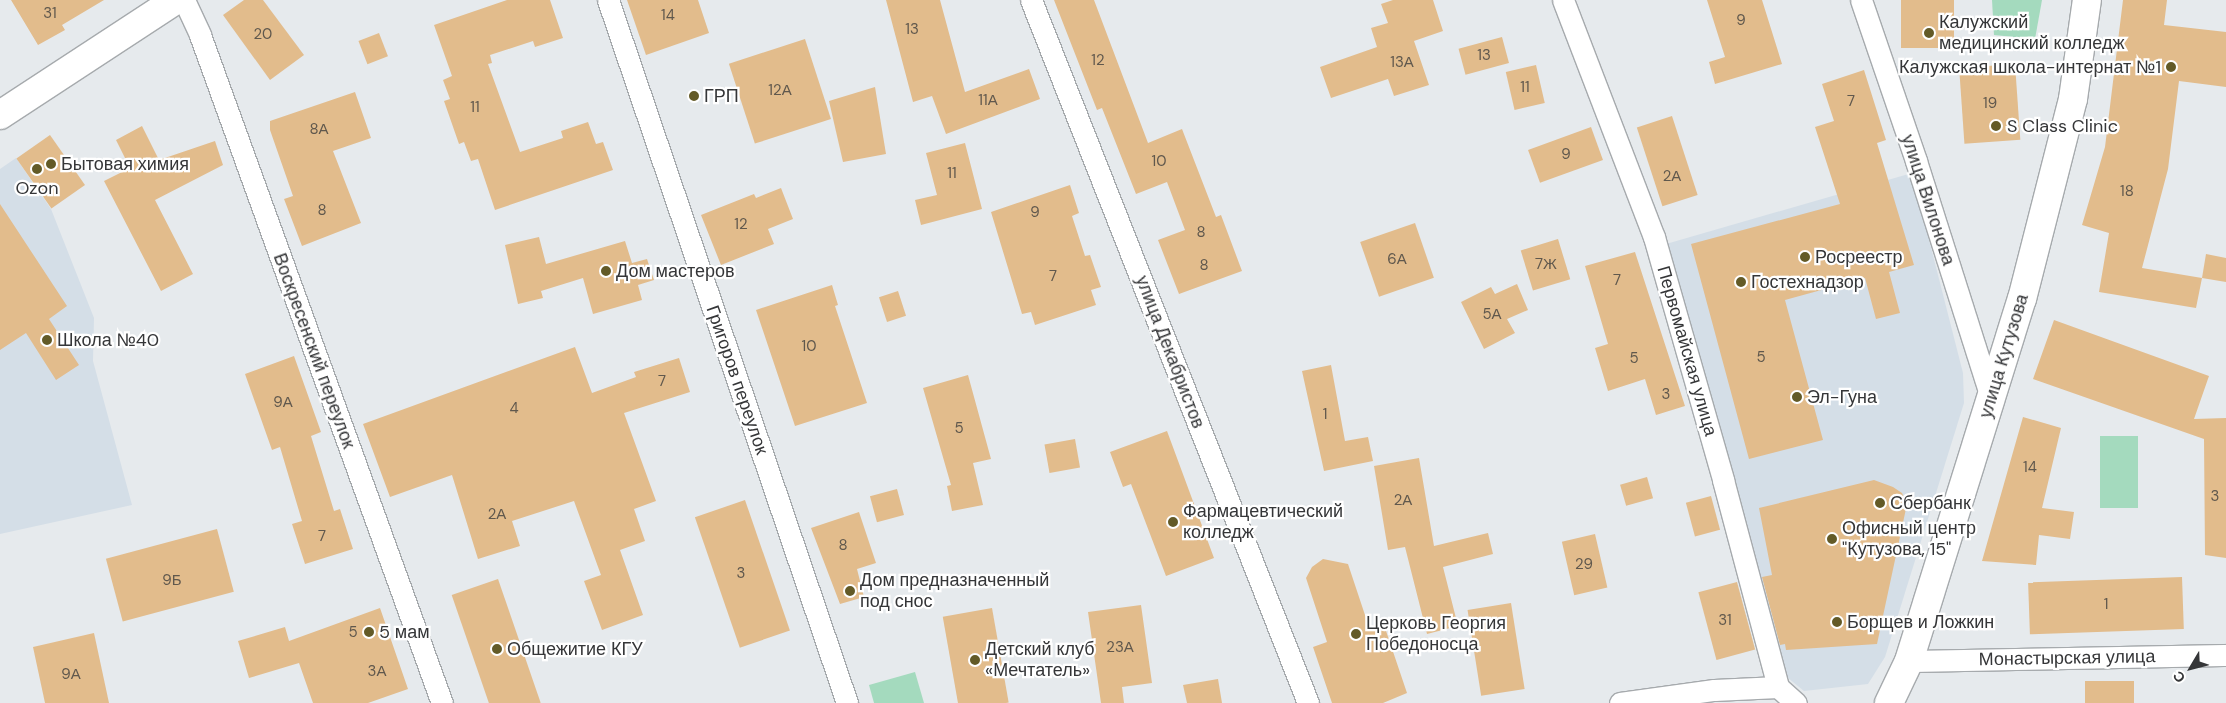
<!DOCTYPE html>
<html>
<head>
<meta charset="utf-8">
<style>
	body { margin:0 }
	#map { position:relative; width:2226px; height:703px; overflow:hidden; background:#e6eaed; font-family:"DM Sans",sans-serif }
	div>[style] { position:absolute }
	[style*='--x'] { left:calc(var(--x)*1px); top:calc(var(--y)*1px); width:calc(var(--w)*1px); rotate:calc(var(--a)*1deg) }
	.built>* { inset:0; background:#d4dee7 }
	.green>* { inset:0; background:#a4dabe; transform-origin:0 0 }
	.building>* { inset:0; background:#e2bc8c; transform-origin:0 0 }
	.roads { filter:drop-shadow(1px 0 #a6aaad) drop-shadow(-1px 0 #a6aaad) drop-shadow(0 1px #a6aaad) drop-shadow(0 -1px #a6aaad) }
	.minor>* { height:21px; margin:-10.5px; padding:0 10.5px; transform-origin:10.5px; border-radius:10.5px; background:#fff }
	.secondary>* { height:28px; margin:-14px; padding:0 14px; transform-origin:14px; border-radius:14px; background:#fff }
	.dots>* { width:14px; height:14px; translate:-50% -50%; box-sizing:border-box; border:2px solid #fff; border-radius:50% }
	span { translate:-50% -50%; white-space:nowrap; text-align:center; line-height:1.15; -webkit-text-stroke:4.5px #fff; paint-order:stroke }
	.number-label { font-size:15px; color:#60584d }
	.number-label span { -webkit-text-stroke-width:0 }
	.poi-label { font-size:18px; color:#353638 }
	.left { translate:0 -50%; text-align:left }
	.right { translate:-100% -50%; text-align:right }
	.street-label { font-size:18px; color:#353638 }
	.north { position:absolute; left:2166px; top:643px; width:50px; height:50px; -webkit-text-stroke:4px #fff; paint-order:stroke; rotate:233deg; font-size:14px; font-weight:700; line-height:20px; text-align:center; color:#353638 }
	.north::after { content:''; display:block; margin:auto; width:18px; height:22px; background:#353638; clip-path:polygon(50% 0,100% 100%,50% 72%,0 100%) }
</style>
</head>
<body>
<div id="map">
	<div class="built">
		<i style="clip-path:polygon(16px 158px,51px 209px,94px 318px,93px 361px,132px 505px,0 534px,0 169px)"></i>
		<i style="clip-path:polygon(1912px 173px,1963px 373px,1964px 403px,1885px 657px,1868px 684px,1804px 691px,1782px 673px,1666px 244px)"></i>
	</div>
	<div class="green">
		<i style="clip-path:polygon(1992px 0,2042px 0,2035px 39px,1994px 35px)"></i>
		<i style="left:2100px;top:436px;width:38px;height:72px"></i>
		<i style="clip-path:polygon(915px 672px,924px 703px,874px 703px,869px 685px)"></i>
	</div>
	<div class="building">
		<i style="clip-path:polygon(11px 0,104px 0,62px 25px,65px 30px,38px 45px)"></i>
		<i style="clip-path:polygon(244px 0,263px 0,304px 55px,270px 80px,223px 15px)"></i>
		<i style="clip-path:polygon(507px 0,550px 0,563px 38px,535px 47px,533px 41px,490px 55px,492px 63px,488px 64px,520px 152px,563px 138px,561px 131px,588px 122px,596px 144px,603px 142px,613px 170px,495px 210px,478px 159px,471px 161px,464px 142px,459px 144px,444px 101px,450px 99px,443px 80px,452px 76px,434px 25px)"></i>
		<i style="clip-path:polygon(627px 0,698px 0,709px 33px,646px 55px)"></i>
		<i style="clip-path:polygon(886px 0,940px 0,965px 92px,1029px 69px,1040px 99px,946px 134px,932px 96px,913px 102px)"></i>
		<i style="clip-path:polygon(1054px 0,1094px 0,1148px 143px,1182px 129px,1216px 217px,1221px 215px,1242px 271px,1179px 294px,1158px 240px,1185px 230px,1167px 182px,1136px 194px,1102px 108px,1097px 110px)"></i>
		<i style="clip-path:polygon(1393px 0,1433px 0,1443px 31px,1414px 41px,1429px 85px,1394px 96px,1388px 79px,1331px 98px,1320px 67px,1377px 47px,1371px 28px,1388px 23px,1381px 4px)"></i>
		<i style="clip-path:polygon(1707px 0,1762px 0,1782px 64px,1715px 84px,1709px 62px,1725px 57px)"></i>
		<i style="left:1901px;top:0;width:53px;height:48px"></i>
		<i style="clip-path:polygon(2123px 0,2167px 0,2164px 25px,2226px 32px,2226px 87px,2179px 81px,2168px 169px,2142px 268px,2202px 278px,2196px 308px,2099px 292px,2109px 233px,2082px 225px,2105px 147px)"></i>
		<i style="left:379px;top:33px;width:25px;height:22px;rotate:69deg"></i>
		<i style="left:1502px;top:37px;width:27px;height:45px;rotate:75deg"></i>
		<i style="left:805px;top:39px;width:84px;height:80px;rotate:72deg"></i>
		<i style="left:2015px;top:64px;width:76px;height:56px;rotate:86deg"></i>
		<i style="left:1536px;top:65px;width:39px;height:31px;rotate:77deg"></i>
		<i style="clip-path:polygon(1864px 70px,1886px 140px,1877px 143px,1914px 265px,1889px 272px,1900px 313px,1876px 319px,1865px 278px,1785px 300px,1823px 440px,1749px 459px,1691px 244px,1840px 204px,1815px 127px,1834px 121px,1822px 84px)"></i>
		<i style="clip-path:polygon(875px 87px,886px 154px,843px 162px,829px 101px)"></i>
		<i style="clip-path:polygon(355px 92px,371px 138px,333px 151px,361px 223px,302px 246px,284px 199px,293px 196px,270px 130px,270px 121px)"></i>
		<i style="left:1672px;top:116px;width:83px;height:37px;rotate:72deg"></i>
		<i style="clip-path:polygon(142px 126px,159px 160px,215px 141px,223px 165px,155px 200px,193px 274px,161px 291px,104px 181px,130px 168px,116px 140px)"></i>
		<i style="left:1591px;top:127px;width:35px;height:67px;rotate:70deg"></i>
		<i style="left:50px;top:135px;width:61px;height:41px;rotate:55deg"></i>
		<i style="clip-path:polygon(965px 143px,982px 209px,921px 225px,915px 200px,937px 195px,926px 153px)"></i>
		<i style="clip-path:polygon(1070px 185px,1079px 213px,1072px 216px,1085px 256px,1090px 255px,1101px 287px,1091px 290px,1096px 305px,1035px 325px,1031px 312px,1022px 314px,991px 212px)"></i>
		<i style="clip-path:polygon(781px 188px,793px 219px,768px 229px,774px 244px,721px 265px,701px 215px,754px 194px,756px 198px)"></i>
		<i style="clip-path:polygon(0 204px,67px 306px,49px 319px,79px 365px,56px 380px,26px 333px,0 350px)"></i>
		<i style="left:1415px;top:223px;width:58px;height:58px;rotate:71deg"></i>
		<i style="clip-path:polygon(539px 237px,546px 264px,625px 241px,632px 263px,647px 259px,654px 280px,638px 285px,642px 300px,593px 314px,583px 278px,541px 291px,543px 298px,518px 304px,505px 245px)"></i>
		<i style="left:1558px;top:239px;width:42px;height:39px;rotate:73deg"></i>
		<i style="clip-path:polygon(1635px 252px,1685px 406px,1656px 415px,1645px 379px,1608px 391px,1595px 348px,1608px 344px,1585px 266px)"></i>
		<i style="clip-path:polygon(2206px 254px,2226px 258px,2226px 282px,2202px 278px)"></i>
		<i style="clip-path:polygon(1517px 284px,1528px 310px,1507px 319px,1515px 333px,1484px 349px,1461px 302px,1491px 287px,1495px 294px)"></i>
		<i style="clip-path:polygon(832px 285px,838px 305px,835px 306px,867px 403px,795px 426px,756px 310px)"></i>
		<i style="left:898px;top:291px;width:26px;height:20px;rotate:72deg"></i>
		<i style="clip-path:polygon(2054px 320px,2209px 376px,2194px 419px,2226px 418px,2226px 558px,2205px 555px,2204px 439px,2033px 379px)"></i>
		<i style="clip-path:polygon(575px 347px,592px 393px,636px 377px,634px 372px,679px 358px,690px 392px,624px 413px,656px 501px,634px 509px,645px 541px,620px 550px,643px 615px,602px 630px,584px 581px,601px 575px,574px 501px,512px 521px,520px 546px,478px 559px,452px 475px,390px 497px,363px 424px)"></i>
		<i style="clip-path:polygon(294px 356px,321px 432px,311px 436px,334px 511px,340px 509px,353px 549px,305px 564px,292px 524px,302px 521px,280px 447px,272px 450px,245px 374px)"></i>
		<i style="clip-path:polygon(1331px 365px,1345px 441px,1368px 437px,1373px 461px,1324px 471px,1302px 371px)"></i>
		<i style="clip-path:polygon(968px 375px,991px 459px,973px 463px,983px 505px,952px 511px,947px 486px,951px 485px,923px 388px)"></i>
		<i style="clip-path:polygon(2023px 417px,2061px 428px,2042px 508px,2074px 512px,2070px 539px,2039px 535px,2036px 565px,1982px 561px)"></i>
		<i style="clip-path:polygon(1167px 431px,1214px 558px,1166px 576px,1131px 484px,1123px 487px,1110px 452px)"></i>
		<i style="left:1075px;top:439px;width:29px;height:31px;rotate:80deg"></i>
		<i style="clip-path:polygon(1419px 458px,1434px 546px,1488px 533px,1493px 554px,1443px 567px,1458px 626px,1427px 634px,1405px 547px,1388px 550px,1374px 466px)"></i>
		<i style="left:1647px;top:477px;width:22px;height:28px;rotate:74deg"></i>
		<i style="clip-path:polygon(1874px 480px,1893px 487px,1902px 493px,1907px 504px,1877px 644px,1786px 650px,1785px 644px,1780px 645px,1762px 577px,1772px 575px,1759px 508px)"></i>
		<i style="left:897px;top:489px;width:27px;height:28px;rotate:75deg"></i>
		<i style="left:1711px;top:496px;width:35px;height:26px;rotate:75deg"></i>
		<i style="left:745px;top:500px;width:138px;height:53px;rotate:71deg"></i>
		<i style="clip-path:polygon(859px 512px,876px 563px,857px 569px,864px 597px,840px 604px,811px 528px)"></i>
		<i style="left:217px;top:529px;width:65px;height:115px;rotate:75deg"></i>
		<i style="left:1595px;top:534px;width:55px;height:34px;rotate:77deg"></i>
		<i style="clip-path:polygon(1323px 559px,1348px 564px,1369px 627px,1383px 622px,1407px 693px,1383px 703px,1332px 703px,1313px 647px,1327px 642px,1306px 578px,1312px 567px)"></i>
		<i style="left:2182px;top:577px;width:52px;height:154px;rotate:88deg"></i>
		<i style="left:498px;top:579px;width:131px;height:49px;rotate:71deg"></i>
		<i style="left:1737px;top:582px;width:70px;height:40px;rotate:75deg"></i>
		<i style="left:1511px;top:603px;width:87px;height:44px;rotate:81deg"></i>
		<i style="clip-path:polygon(1141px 605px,1152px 683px,1122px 687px,1124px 703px,1101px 703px,1088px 612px)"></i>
		<i style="clip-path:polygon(380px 608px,408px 689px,368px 703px,313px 703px,299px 663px,249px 678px,238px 641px,285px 627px,289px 641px)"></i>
		<i style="left:992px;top:608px;width:96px;height:50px;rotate:80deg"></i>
		<i style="clip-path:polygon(94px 633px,109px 703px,45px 703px,33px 647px)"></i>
		<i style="clip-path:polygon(1218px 679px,1222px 703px,1187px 703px,1183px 685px)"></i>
		<i style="left:2085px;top:681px;width:49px;height:22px"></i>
	</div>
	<div class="roads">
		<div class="minor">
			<i style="--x:184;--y:0;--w:38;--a:65"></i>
			<i style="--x:200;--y:35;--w:710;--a:70.09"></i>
			<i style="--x:608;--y:0;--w:743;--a:71.22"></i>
			<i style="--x:1031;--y:0;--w:756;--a:68.49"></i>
			<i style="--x:1563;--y:0;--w:254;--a:69"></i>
			<i style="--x:1654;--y:237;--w:253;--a:74.1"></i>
			<i style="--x:1723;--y:480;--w:214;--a:75.1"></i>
			<i style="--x:1778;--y:687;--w:24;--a:42"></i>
			<i style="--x:1861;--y:0;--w:170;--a:71.1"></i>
			<i style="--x:1916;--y:161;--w:252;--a:72.4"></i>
			<i style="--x:1909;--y:661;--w:317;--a:-1.1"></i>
			<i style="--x:1620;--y:703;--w:95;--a:-7.9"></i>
			<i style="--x:1714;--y:690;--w:64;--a:-2.7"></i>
		</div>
		<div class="secondary">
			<i style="--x:0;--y:115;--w:210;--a:-33.2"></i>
			<i style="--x:1889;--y:703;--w:47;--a:-64.5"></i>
			<i style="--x:1909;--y:661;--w:379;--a:-72.7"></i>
			<i style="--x:2022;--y:299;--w:206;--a:-75.7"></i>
			<i style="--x:2073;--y:99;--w:100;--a:-82"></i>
		</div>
	</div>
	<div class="dots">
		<i style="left:1929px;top:33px;background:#635a27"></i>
		<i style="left:2171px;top:67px;background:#635a27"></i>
		<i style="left:694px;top:96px;background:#635a27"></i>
		<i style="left:1996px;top:126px;background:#635a27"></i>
		<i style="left:51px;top:164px;background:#635a27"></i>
		<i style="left:37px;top:169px;background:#635a27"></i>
		<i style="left:1805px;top:257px;background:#635a27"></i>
		<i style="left:606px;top:271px;background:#635a27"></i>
		<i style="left:1741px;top:282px;background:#635a27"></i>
		<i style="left:47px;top:340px;background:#635a27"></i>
		<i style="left:1797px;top:397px;background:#635a27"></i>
		<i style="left:1880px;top:503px;background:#635a27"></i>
		<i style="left:1173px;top:522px;background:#635a27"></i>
		<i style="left:1832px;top:539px;background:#635a27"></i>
		<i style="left:850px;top:591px;background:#635a27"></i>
		<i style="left:1837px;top:622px;background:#635a27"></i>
		<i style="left:369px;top:632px;background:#635a27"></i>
		<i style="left:1356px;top:634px;background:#635a27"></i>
		<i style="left:497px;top:649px;background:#635a27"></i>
		<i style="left:975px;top:660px;background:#635a27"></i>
	</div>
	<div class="number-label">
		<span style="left:50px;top:14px">31</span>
		<span style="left:668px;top:16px">14</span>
		<span style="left:1741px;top:21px">9</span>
		<span style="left:912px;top:30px">13</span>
		<span style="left:263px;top:35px">20</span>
		<span style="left:1484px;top:56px">13</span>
		<span style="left:1098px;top:61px">12</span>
		<span style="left:1402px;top:63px">13А</span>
		<span style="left:1525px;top:88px">11</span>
		<span style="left:780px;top:91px">12А</span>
		<span style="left:988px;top:101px">11А</span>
		<span style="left:1851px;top:102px">7</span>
		<span style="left:1990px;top:104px">19</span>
		<span style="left:475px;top:108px">11</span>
		<span style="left:319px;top:130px">8А</span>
		<span style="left:1566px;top:155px">9</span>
		<span style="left:1159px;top:162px">10</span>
		<span style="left:952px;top:174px">11</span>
		<span style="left:1672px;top:177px">2А</span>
		<span style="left:2127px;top:192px">18</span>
		<span style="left:322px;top:211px">8</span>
		<span style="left:1035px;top:213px">9</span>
		<span style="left:741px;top:225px">12</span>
		<span style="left:1201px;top:233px">8</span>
		<span style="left:1397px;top:260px">6А</span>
		<span style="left:1546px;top:265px">7Ж</span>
		<span style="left:1204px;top:266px">8</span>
		<span style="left:1053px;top:277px">7</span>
		<span style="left:1617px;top:281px">7</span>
		<span style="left:1492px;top:315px">5А</span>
		<span style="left:809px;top:347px">10</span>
		<span style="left:1761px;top:358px">5</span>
		<span style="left:1634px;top:359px">5</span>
		<span style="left:662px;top:382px">7</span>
		<span style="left:1666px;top:395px">3</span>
		<span style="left:283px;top:403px">9А</span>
		<span style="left:514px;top:409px">4</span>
		<span style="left:1325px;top:415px">1</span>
		<span style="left:959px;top:429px">5</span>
		<span style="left:2030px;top:468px">14</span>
		<span style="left:2215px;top:497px">3</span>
		<span style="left:1403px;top:501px">2А</span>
		<span style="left:497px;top:515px">2А</span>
		<span style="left:322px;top:537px">7</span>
		<span style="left:843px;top:546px">8</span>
		<span style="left:1584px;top:565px">29</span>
		<span style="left:741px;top:574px">3</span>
		<span style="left:172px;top:581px">9Б</span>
		<span style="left:2106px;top:605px">1</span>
		<span style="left:1725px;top:621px">31</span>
		<span style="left:353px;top:633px">5</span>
		<span style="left:1120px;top:648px">23А</span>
		<span style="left:377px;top:672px">3А</span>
		<span style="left:71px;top:675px">9А</span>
	</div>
	<div class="poi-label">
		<span class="left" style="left:1939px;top:33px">Калужский<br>медицинский колледж</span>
		<span class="right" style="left:2161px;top:67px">Калужская школа-интернат №1</span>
		<span class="left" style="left:704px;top:96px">ГРП</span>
		<span class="left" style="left:2007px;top:126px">S Class Clinic</span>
		<span class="left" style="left:61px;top:164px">Бытовая химия</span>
		<span style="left:37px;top:188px">Ozon</span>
		<span class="left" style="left:1815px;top:257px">Росреестр</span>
		<span class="left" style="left:616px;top:271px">Дом мастеров</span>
		<span class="left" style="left:1751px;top:282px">Гостехнадзор</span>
		<span class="left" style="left:57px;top:340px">Школа №40</span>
		<span class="left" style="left:1807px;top:397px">Эл-Гуна</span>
		<span class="left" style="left:1890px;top:503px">Сбербанк</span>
		<span class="left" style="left:1183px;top:522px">Фармацевтический<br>колледж</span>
		<span class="left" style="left:1842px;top:539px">Офисный центр<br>"Кутузова, 15"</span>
		<span class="left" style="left:860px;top:591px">Дом предназначенный<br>под снос</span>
		<span class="left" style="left:1847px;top:622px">Борщев и Ложкин</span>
		<span class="left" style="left:1366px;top:634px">Церковь Георгия<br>Победоносца</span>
		<span class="left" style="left:379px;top:632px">5 мам</span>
		<span class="left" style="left:507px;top:649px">Общежитие КГУ</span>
		<span class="left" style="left:985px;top:660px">Детский клуб<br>«Мечтатель»</span>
	</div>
	<div class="street-label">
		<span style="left:1928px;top:200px;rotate:72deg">улица Вилонова</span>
		<span style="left:314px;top:351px;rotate:70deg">Воскресенский переулок</span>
		<span style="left:1687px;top:351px;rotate:74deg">Первомайская улица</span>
		<span style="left:1170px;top:352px;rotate:69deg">улица Декабристов</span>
		<span style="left:2004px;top:356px;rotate:-73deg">улица Кутузова</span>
		<span style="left:737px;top:380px;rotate:71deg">Григоров переулок</span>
		<span style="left:2067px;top:658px;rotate:-1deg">Монастырская улица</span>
	</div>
	<div class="north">С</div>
</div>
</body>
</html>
